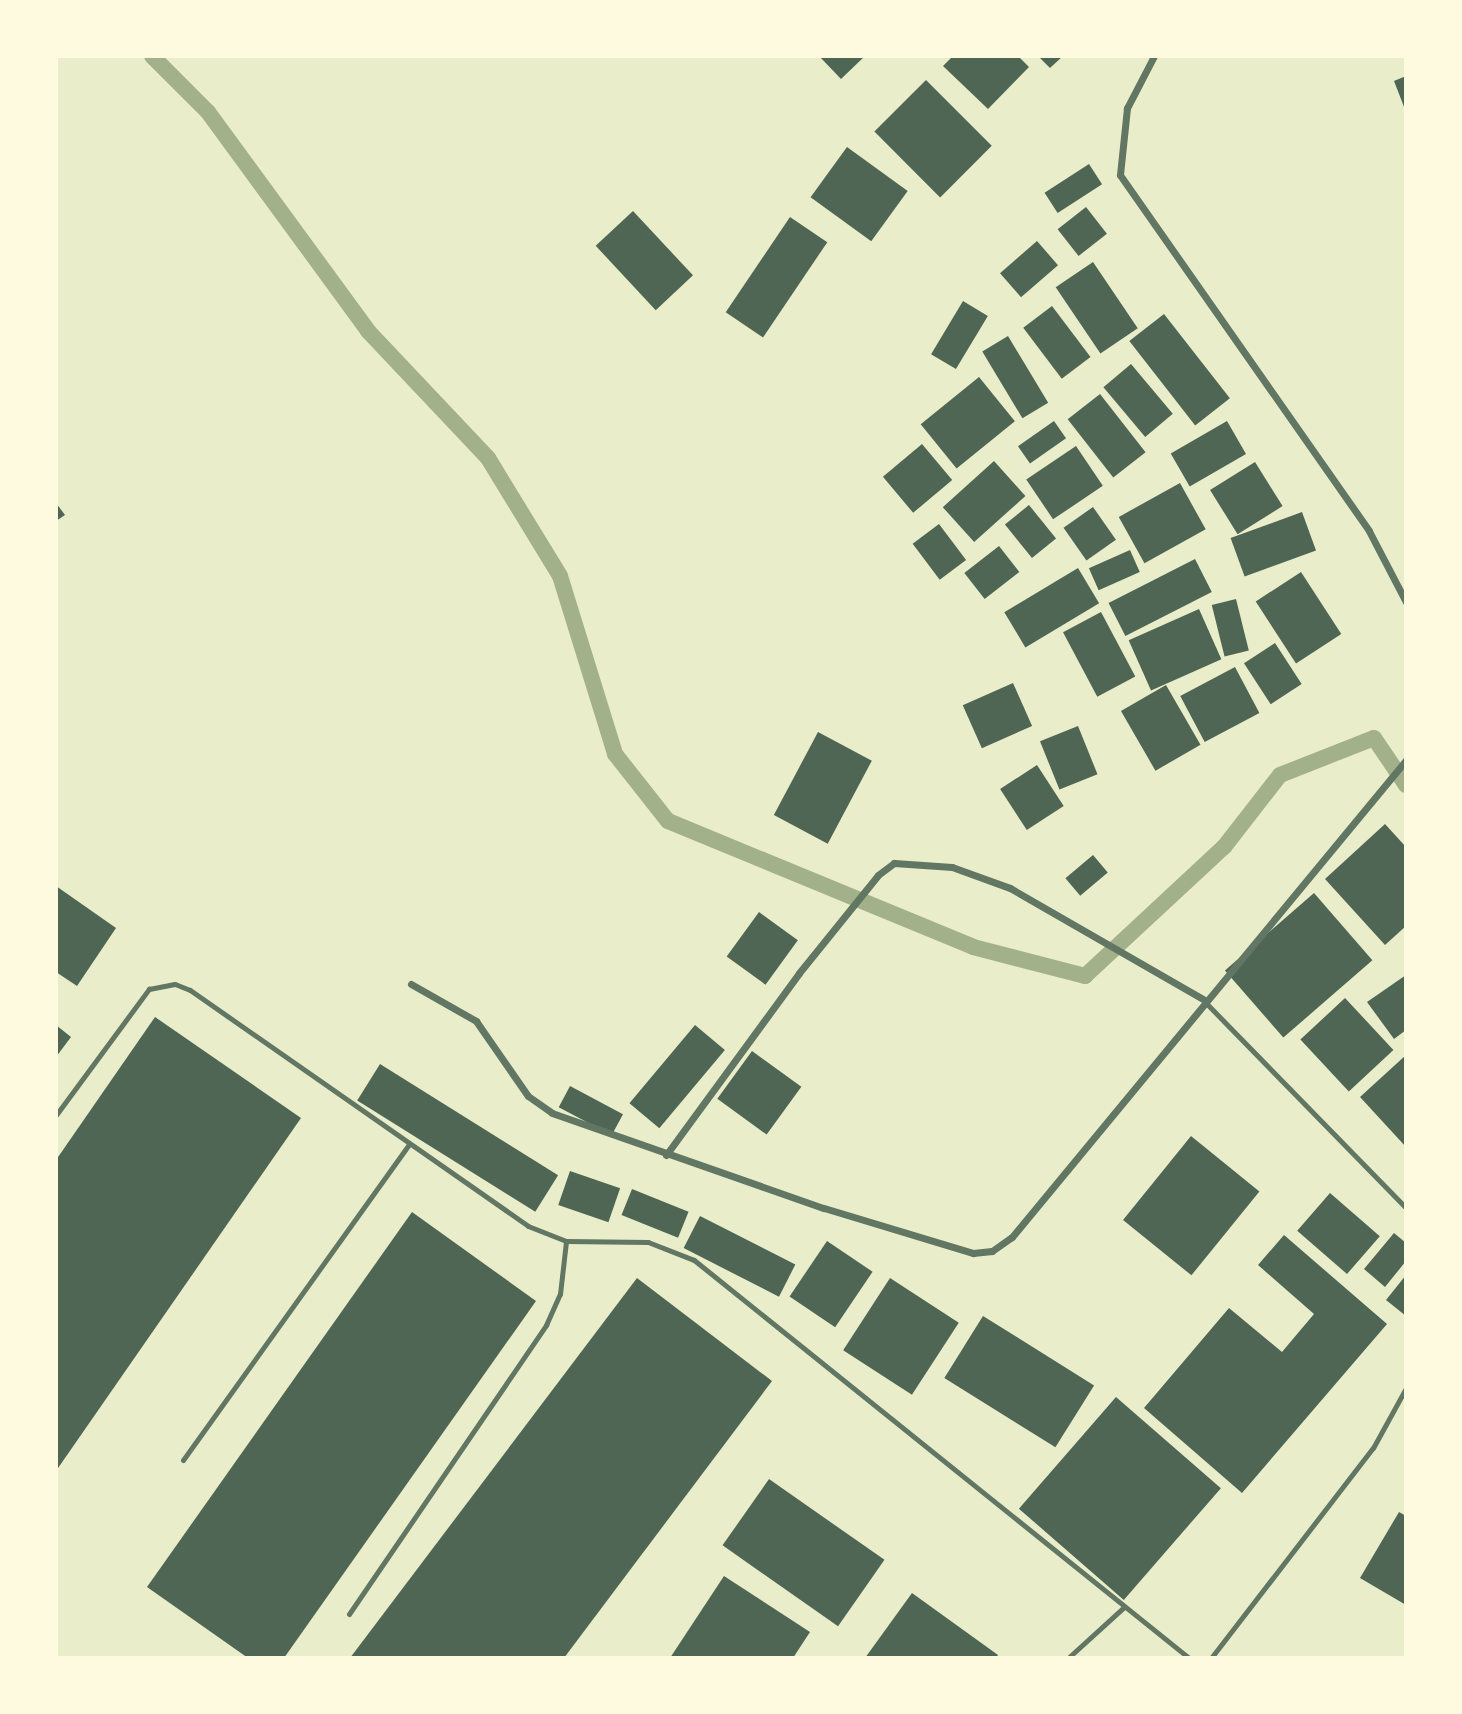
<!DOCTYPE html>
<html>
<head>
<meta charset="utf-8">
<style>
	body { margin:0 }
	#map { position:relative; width:1462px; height:1714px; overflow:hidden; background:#e9edc9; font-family:"DM Sans",sans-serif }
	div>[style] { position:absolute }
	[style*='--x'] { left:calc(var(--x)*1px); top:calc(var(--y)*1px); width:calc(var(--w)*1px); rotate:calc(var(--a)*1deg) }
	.stream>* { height:16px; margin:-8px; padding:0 8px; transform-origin:8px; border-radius:8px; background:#a3b18a }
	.building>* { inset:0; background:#4f6655; transform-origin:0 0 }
	.service>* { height:5px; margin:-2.5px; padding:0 2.5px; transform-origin:2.5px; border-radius:2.5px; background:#617663 }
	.minor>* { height:7px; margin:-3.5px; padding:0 3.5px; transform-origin:3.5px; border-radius:3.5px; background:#617663 }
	span { translate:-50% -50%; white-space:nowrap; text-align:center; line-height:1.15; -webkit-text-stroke:5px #fefae0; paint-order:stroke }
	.frame { position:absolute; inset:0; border:58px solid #fefae0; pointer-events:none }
</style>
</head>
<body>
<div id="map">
	<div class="stream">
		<i style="--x:152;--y:56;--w:79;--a:45"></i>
		<i style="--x:208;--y:112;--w:271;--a:53.8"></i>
		<i style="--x:368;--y:331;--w:175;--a:46.6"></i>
		<i style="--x:488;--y:458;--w:138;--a:58.6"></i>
		<i style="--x:560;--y:576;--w:186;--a:72.8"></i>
		<i style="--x:615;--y:754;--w:85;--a:51.7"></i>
		<i style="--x:668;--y:821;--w:330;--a:22.4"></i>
		<i style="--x:973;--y:947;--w:116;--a:14.5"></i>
		<i style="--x:1085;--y:976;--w:190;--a:-42.9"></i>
		<i style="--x:1224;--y:847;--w:91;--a:-52.1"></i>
		<i style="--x:1280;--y:775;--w:101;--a:-21.5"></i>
		<i style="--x:1374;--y:738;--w:57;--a:55.8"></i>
	</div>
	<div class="building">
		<i style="clip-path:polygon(819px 56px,865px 56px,841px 79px)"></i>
		<i style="clip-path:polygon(953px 56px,1018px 56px,1029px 67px,988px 109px,943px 66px)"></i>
		<i style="clip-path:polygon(1038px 56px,1063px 56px,1050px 68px)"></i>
		<i style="clip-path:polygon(1406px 76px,1406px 112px,1394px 81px)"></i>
		<i style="left:926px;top:80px;width:93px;height:73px;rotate:45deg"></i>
		<i style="left:847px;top:147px;width:75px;height:62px;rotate:36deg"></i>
		<i style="left:1089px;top:164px;width:24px;height:53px;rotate:57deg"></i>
		<i style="left:1086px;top:207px;width:34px;height:36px;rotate:52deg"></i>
		<i style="left:633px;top:211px;width:88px;height:51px;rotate:47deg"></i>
		<i style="left:790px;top:217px;width:45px;height:115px;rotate:34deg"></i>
		<i style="left:1037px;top:241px;width:32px;height:49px;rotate:49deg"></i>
		<i style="left:1093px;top:262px;width:80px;height:45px;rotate:56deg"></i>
		<i style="left:963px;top:301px;width:29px;height:62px;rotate:31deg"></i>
		<i style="left:1052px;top:306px;width:64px;height:36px;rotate:53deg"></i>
		<i style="left:1164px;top:314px;width:107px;height:44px;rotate:52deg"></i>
		<i style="left:1008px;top:336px;width:78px;height:30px;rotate:59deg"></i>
		<i style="left:1131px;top:364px;width:65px;height:36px;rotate:50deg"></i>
		<i style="left:979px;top:377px;width:57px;height:75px;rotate:51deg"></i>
		<i style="left:1100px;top:394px;width:74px;height:41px;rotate:52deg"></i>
		<i style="left:1054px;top:421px;width:21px;height:44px;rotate:55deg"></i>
		<i style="left:1227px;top:421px;width:38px;height:65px;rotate:60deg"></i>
		<i style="left:922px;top:444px;width:47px;height:51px;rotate:50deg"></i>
		<i style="left:1076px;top:446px;width:48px;height:60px;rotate:56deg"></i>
		<i style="left:994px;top:461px;width:47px;height:69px;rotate:48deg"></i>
		<i style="left:1255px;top:462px;width:52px;height:53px;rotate:58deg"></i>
		<i style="left:1180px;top:483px;width:53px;height:70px;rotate:61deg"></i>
		<i style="clip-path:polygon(56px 503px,65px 515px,56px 521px)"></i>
		<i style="left:1029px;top:505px;width:43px;height:31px;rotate:51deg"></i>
		<i style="left:1093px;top:507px;width:40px;height:36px;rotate:55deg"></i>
		<i style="left:1302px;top:512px;width:41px;height:76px;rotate:70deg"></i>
		<i style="left:939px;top:524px;width:45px;height:33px;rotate:53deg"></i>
		<i style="left:999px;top:546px;width:33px;height:44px;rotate:52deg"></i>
		<i style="left:1130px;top:550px;width:24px;height:45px;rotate:66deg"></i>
		<i style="left:1195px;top:559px;width:37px;height:97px;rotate:63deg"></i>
		<i style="left:1078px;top:568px;width:41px;height:86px;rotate:59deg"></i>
		<i style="left:1301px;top:572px;width:74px;height:54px;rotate:57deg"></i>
		<i style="left:1236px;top:599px;width:53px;height:25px;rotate:76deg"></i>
		<i style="left:1199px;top:609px;width:55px;height:77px;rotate:66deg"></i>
		<i style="left:1101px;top:612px;width:73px;height:43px;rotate:62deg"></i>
		<i style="left:1275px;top:643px;width:49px;height:37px;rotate:57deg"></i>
		<i style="left:1235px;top:667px;width:52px;height:62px;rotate:62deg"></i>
		<i style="left:1013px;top:683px;width:47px;height:55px;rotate:66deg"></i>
		<i style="left:1166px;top:685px;width:69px;height:52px;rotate:60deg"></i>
		<i style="left:1078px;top:726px;width:52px;height:41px;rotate:68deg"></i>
		<i style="left:818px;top:732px;width:61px;height:94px;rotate:28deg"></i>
		<i style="left:1037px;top:765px;width:49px;height:44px;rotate:57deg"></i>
		<i style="clip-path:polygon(1385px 824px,1406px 847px,1406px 926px,1385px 945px,1325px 879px)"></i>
		<i style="left:1093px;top:855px;width:23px;height:36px;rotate:50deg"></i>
		<i style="clip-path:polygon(56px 886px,116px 928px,77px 986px,56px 972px)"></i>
		<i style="left:1314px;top:893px;width:89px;height:118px;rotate:49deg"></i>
		<i style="left:759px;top:912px;width:48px;height:55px;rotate:36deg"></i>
		<i style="clip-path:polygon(1406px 975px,1406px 1030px,1394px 1039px,1367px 1002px)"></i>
		<i style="left:1345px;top:998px;width:71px;height:61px;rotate:47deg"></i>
		<i style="clip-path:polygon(155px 1017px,301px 1118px,56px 1471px,56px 1160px)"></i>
		<i style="clip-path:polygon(56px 1025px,71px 1037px,56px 1057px)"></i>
		<i style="left:695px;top:1025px;width:39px;height:102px;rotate:40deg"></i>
		<i style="left:752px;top:1051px;width:61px;height:59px;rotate:36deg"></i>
		<i style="clip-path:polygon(1406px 1055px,1406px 1147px,1360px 1097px)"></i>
		<i style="left:380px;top:1064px;width:210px;height:43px;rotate:32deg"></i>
		<i style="left:570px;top:1086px;width:60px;height:24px;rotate:28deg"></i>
		<i style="left:1191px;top:1136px;width:88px;height:108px;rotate:39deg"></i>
		<i style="left:570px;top:1171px;width:53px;height:36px;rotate:19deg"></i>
		<i style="left:632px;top:1189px;width:61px;height:28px;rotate:22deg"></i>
		<i style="left:1330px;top:1193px;width:66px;height:50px;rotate:41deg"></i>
		<i style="clip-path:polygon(412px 1212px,536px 1301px,284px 1658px,248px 1658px,147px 1587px)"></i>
		<i style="left:700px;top:1216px;width:107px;height:36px;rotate:27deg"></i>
		<i style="clip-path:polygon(1394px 1233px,1406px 1243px,1406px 1261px,1385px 1287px,1364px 1269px)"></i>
		<i style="clip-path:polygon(1284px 1235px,1387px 1324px,1242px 1493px,1144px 1408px,1229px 1308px,1282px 1352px,1314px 1314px,1258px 1265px)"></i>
		<i style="left:827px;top:1241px;width:55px;height:67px;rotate:34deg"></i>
		<i style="clip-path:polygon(1406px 1275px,1406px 1316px,1386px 1300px)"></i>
		<i style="clip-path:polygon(637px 1278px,772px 1381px,564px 1658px,350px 1658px)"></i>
		<i style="left:890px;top:1278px;width:82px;height:86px;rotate:33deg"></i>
		<i style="left:983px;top:1316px;width:131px;height:73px;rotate:32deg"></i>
		<i style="left:1116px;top:1397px;width:139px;height:148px;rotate:41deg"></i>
		<i style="left:769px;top:1479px;width:141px;height:81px;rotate:35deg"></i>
		<i style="clip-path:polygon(1399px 1512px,1406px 1516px,1406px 1605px,1360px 1578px)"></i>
		<i style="clip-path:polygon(724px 1576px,810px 1632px,793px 1658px,670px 1658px)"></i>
		<i style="clip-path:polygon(912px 1593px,998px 1655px,996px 1658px,865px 1658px)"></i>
	</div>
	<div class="service">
		<i style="--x:1205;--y:1002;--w:288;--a:45.7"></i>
		<i style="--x:56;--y:1115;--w:157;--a:-53.6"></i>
		<i style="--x:149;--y:989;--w:26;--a:-11"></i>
		<i style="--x:175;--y:984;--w:16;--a:22"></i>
		<i style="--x:190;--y:990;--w:412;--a:34.9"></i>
		<i style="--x:528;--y:1226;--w:41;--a:21.5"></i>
		<i style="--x:566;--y:1241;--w:82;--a:0.7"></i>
		<i style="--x:648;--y:1242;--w:49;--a:21.4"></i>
		<i style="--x:694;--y:1260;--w:635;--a:38.8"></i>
		<i style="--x:183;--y:1460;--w:388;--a:-54.4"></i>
		<i style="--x:349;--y:1614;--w:350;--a:-55.7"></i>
		<i style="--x:546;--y:1325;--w:34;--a:-66"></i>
		<i style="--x:560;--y:1294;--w:53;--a:-83.5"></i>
		<i style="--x:1068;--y:1658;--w:76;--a:-42.3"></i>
		<i style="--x:1211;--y:1658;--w:265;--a:-52.4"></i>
		<i style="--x:1373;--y:1448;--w:68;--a:-61.2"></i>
	</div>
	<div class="minor">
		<i style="--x:1154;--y:56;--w:59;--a:117.4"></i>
		<i style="--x:1127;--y:108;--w:67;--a:96"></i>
		<i style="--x:1120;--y:175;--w:434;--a:55"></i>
		<i style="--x:1369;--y:531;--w:80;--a:62.5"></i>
		<i style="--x:411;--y:984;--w:75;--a:29.6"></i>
		<i style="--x:476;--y:1021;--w:91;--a:55.3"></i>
		<i style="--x:528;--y:1096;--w:29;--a:35"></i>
		<i style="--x:552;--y:1113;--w:288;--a:19.3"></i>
		<i style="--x:824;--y:1208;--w:156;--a:16.8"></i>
		<i style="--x:973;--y:1253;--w:19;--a:-6"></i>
		<i style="--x:992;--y:1251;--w:24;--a:-35"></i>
		<i style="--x:1012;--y:1237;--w:619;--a:-50.44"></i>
		<i style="--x:666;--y:1155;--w:225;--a:-53.8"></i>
		<i style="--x:799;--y:973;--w:126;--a:-51.1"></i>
		<i style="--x:878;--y:875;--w:20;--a:-37"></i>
		<i style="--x:894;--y:863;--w:58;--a:3.9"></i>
		<i style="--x:952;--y:867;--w:62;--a:19.9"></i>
		<i style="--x:1010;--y:888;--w:223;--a:29.9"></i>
	</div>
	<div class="frame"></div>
</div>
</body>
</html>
